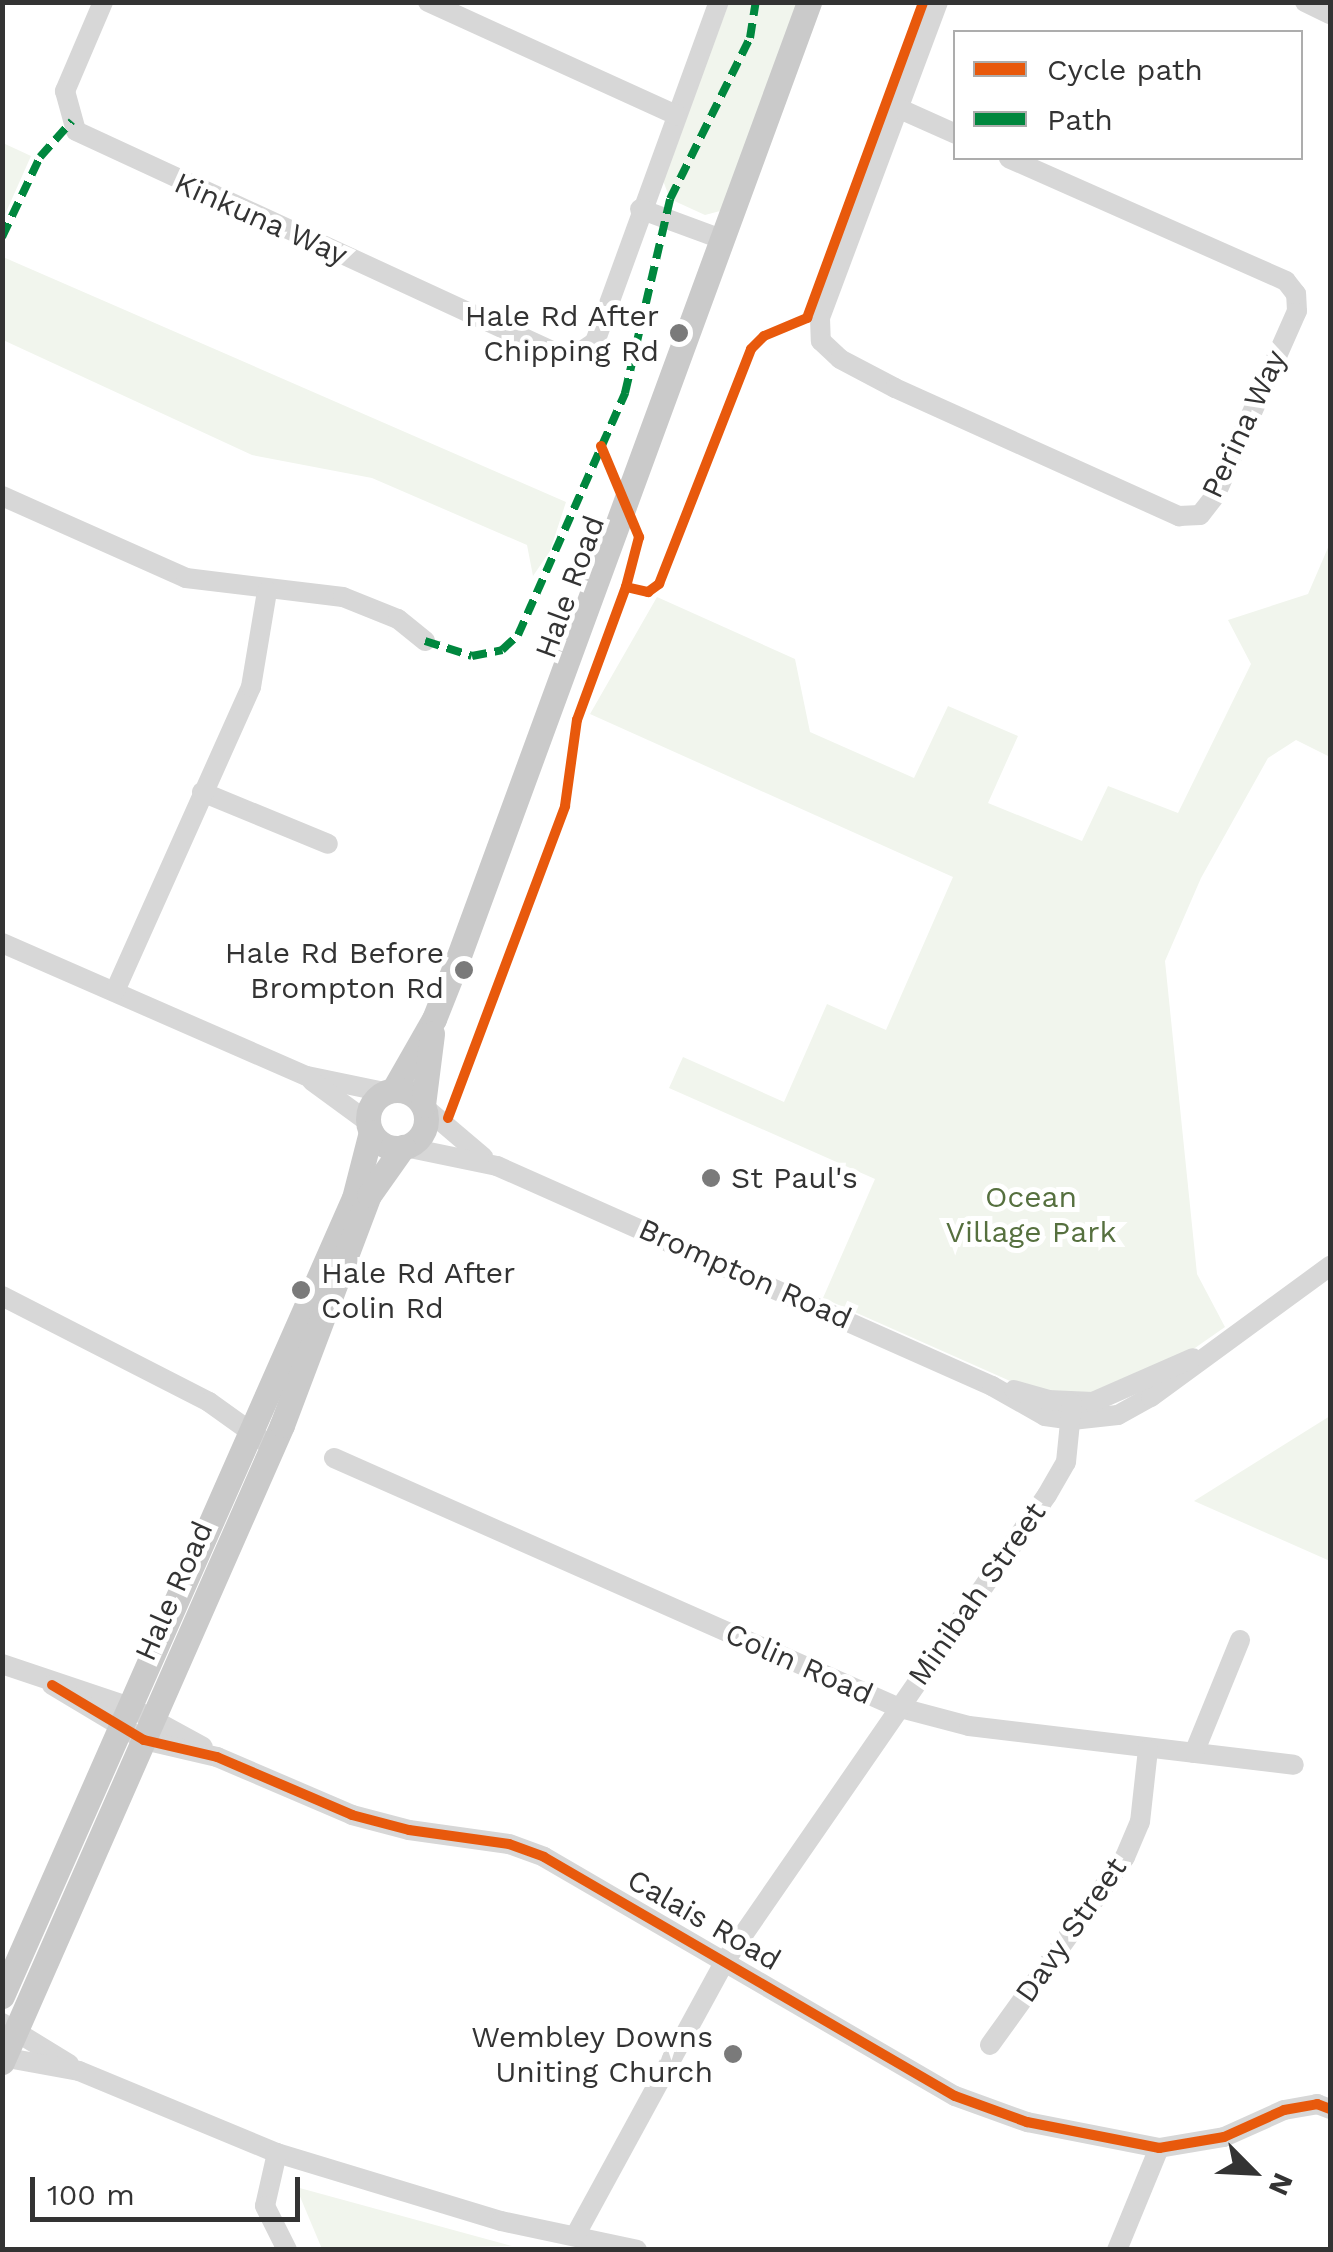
<!DOCTYPE html>
<html>
<head>
<meta charset="utf-8">
<style>
	body { margin:0 }
	#map { position:relative; width:1333px; height:2252px; overflow:hidden; background:#fff; font-family:"Work Sans",sans-serif }
	div>[style] { position:absolute }
	[style*='--x'] { left:calc(var(--x)*1px); top:calc(var(--y)*1px); width:calc(var(--w)*1px); rotate:calc(var(--a)*1deg) }
	.green>* { inset:0; background:#f1f5ed }
	.minor>* { height:20px; margin:-10px; padding:0 10px; transform-origin:10px; border-radius:10px; background:#d7d7d7 }
	.major>* { height:25px; margin:-12.5px; padding:0 12.5px; transform-origin:12.5px; border-radius:12.5px; background:#cacaca }
	.major>.ring { margin:-12.5px; padding:0; box-sizing:content-box; background:none; border:25px solid #cacaca; border-radius:50% }
	.quiet>* { height:8px; margin-top:-4px; transform-origin:0; background:repeating-linear-gradient(90deg,#00873e 0 15px,transparent 0 23px) }
	.cycleway>* { height:10px; margin:-5px; padding:0 5px; transform-origin:5px; border-radius:5px; background:#e8590c }
	.dots>* { width:28px; height:28px; translate:-50% -50%; box-sizing:border-box; border:5px solid #fff; border-radius:50% }
	span { translate:-50% -50%; white-space:nowrap; text-align:center; line-height:1.15; -webkit-text-stroke:10px #fff; paint-order:stroke }
	.street-label { font-size:30px; color:#333 }
	.poi-label { font-size:30px; color:#333 }
	.right { translate:-100% -50%; text-align:right }
	.left { translate:0 -50%; text-align:left }
	.park-label { font-size:30px; color:#56703f }
	.frame { position:absolute; inset:0; border:5px solid #333; pointer-events:none }
	.legend { position:absolute; left:953px; top:30px; width:350px; height:130px; box-sizing:border-box; background:#fff; border:2px solid #adadad; margin:0; padding:12px 18px; list-style:none; font-size:30px; color:#333 }
	.legend li { display:flex; align-items:center; gap:20px; height:50px }
	.legend b { width:50px; border:2px solid #adadad }
	.north { position:absolute; left:1203px; top:2122px; width:100px; height:100px; -webkit-text-stroke:8px #fff; paint-order:stroke; rotate:114deg; font-size:28px; font-weight:700; line-height:40px; text-align:center; color:#333 }
	.north::after { content:''; display:block; margin:auto; width:35px; height:45px; background:#333; clip-path:polygon(50% 0,100% 100%,50% 72%,0 100%) }
	.scale { position:absolute; left:30px; top:2177px; width:270px; height:45px; box-sizing:border-box; border:5px solid #333; border-top:0; padding-left:12px; font-size:30px; line-height:35px; white-space:nowrap; color:#333; -webkit-text-stroke:8px #fff; paint-order:stroke }
</style>
</head>
<body>
<div id="map">
	<div class="green">
		<i style="clip-path:polygon(729px 3px,802px 3px,724px 210px,705px 215px,670px 199px,662px 178px)"></i>
		<i style="clip-path:polygon(3px 143px,31px 156px,3px 219px)"></i>
		<i style="clip-path:polygon(3px 257px,566px 502px,550px 551px,533px 576px,527px 545px,372px 478px,252px 455px,3px 340px)"></i>
		<i style="clip-path:polygon(1330px 543px,1330px 757px,1296px 740px,1268px 758px,1201px 878px,1165px 961px,1197px 1274px,1225px 1327px,1172px 1364px,1093px 1397px,1026px 1388px,823px 1298px,875px 1179px,669px 1088px,683px 1057px,784px 1102px,827px 1004px,886px 1030px,953px 877px,590px 714px,657px 597px,795px 659px,810px 732px,914px 778px,948px 706px,1018px 736px,988px 803px,1082px 841px,1108px 786px,1178px 813px,1251px 664px,1228px 620px,1308px 594px)"></i>
		<i style="clip-path:polygon(1330px 1416px,1330px 1561px,1194px 1501px)"></i>
		<i style="clip-path:polygon(296px 2187px,512px 2246px,322px 2249px)"></i>
	</div>
	<div class="minor">
		<i style="--x:103;--y:2;--w:97;--a:113.1"></i>
		<i style="--x:65;--y:91;--w:41;--a:74.6"></i>
		<i style="--x:76;--y:131;--w:524;--a:24.81"></i>
		<i style="--x:552;--y:351;--w:24;--a:9"></i>
		<i style="--x:576;--y:355;--w:23;--a:-34"></i>
		<i style="--x:595;--y:342;--w:362;--a:-70"></i>
		<i style="--x:428;--y:2;--w:273;--a:24.5"></i>
		<i style="--x:938;--y:2;--w:337;--a:110.5"></i>
		<i style="--x:820;--y:318;--w:23;--a:88"></i>
		<i style="--x:821;--y:341;--w:26;--a:43"></i>
		<i style="--x:840;--y:359;--w:62;--a:27.8"></i>
		<i style="--x:895;--y:388;--w:312;--a:24.3"></i>
		<i style="--x:1179;--y:516;--w:21;--a:-3"></i>
		<i style="--x:1200;--y:515;--w:24;--a:-52"></i>
		<i style="--x:1215;--y:496;--w:202;--a:-66.1"></i>
		<i style="--x:1297;--y:311;--w:17;--a:-93"></i>
		<i style="--x:1296;--y:294;--w:16;--a:-128"></i>
		<i style="--x:1286;--y:281;--w:303;--a:-156.1"></i>
		<i style="--x:1305;--y:2;--w:28;--a:26"></i>
		<i style="--x:900;--y:109;--w:61;--a:24.1"></i>
		<i style="--x:640;--y:209;--w:90;--a:20.3"></i>
		<i style="--x:2;--y:496;--w:201;--a:24"></i>
		<i style="--x:186;--y:578;--w:158;--a:6.9"></i>
		<i style="--x:343;--y:597;--w:59;--a:21.8"></i>
		<i style="--x:398;--y:619;--w:35;--a:39"></i>
		<i style="--x:202;--y:792;--w:136;--a:22.4"></i>
		<i style="--x:2;--y:943;--w:333;--a:23.6"></i>
		<i style="--x:307;--y:1076;--w:79;--a:11.7"></i>
		<i style="--x:115;--y:991;--w:333;--a:-65.9"></i>
		<i style="--x:251;--y:687;--w:97;--a:-80.5"></i>
		<i style="--x:312;--y:1081;--w:69;--a:36.2"></i>
		<i style="--x:423;--y:1106;--w:79;--a:40.4"></i>
		<i style="--x:405;--y:1147;--w:94;--a:11.7"></i>
		<i style="--x:497;--y:1166;--w:542;--a:23.96"></i>
		<i style="--x:992;--y:1386;--w:61;--a:29.5"></i>
		<i style="--x:1045;--y:1416;--w:27;--a:8"></i>
		<i style="--x:1072;--y:1420;--w:46;--a:-6.2"></i>
		<i style="--x:1118;--y:1415;--w:38;--a:-29"></i>
		<i style="--x:1151;--y:1397;--w:222;--a:-36.2"></i>
		<i style="--x:2;--y:1296;--w:233;--a:27.1"></i>
		<i style="--x:209;--y:1402;--w:65;--a:35.6"></i>
		<i style="--x:1014;--y:1390;--w:35;--a:16"></i>
		<i style="--x:1048;--y:1400;--w:45;--a:2.5"></i>
		<i style="--x:1093;--y:1402;--w:109;--a:-23.7"></i>
		<i style="--x:334;--y:1458;--w:616;--a:23.86"></i>
		<i style="--x:897;--y:1707;--w:74;--a:14.8"></i>
		<i style="--x:969;--y:1726;--w:327;--a:6.8"></i>
		<i style="--x:2;--y:1664;--w:135;--a:18.6"></i>
		<i style="--x:130;--y:1707;--w:83;--a:28.7"></i>
		<i style="--x:52;--y:1685;--w:107;--a:30.9"></i>
		<i style="--x:144;--y:1740;--w:75;--a:13.1"></i>
		<i style="--x:217;--y:1757;--w:147;--a:23.2"></i>
		<i style="--x:352;--y:1815;--w:59;--a:14.7"></i>
		<i style="--x:409;--y:1830;--w:101;--a:8"></i>
		<i style="--x:509;--y:1844;--w:37;--a:20"></i>
		<i style="--x:544;--y:1857;--w:475;--a:30.2"></i>
		<i style="--x:955;--y:2096;--w:77;--a:19.9"></i>
		<i style="--x:1027;--y:2122;--w:135;--a:11.1"></i>
		<i style="--x:1159;--y:2148;--w:66;--a:-9.6"></i>
		<i style="--x:1224;--y:2137;--w:66;--a:-24.2"></i>
		<i style="--x:1284;--y:2110;--w:34;--a:-10"></i>
		<i style="--x:1317;--y:2104;--w:14;--a:21"></i>
		<i style="--x:1194;--y:1753;--w:122;--a:-67.8"></i>
		<i style="--x:2;--y:2023;--w:79;--a:31.5"></i>
		<i style="--x:990;--y:2045;--w:231;--a:-54.3"></i>
		<i style="--x:1125;--y:1857;--w:38;--a:-67"></i>
		<i style="--x:1140;--y:1822;--w:73;--a:-83.7"></i>
		<i style="--x:2;--y:2057;--w:78;--a:10.3"></i>
		<i style="--x:79;--y:2071;--w:214;--a:22.5"></i>
		<i style="--x:277;--y:2153;--w:234;--a:16.9"></i>
		<i style="--x:501;--y:2221;--w:139;--a:12"></i>
		<i style="--x:277;--y:2153;--w:54;--a:102.8"></i>
		<i style="--x:265;--y:2206;--w:49;--a:63.4"></i>
		<i style="--x:575;--y:2236;--w:313;--a:-61.4"></i>
		<i style="--x:725;--y:1961;--w:566;--a:-55.36"></i>
		<i style="--x:1047;--y:1495;--w:38;--a:-60"></i>
		<i style="--x:1066;--y:1462;--w:59;--a:-84.2"></i>
		<i style="--x:1117;--y:2250;--w:110;--a:-67.6"></i>
	</div>
	<div class="major">
		<i style="--x:394;--y:1089;--w:81;--a:-60.3"></i>
		<i style="--x:434;--y:1019;--w:62;--a:-68.4"></i>
		<i style="--x:457;--y:961;--w:1022;--a:-69.84"></i>
		<i class="ring" style="left:368px;top:1090px;width:33px;height:33px"></i>
		<i style="--x:423;--y:1105;--w:72;--a:-82.8"></i>
		<i style="--x:2;--y:1996;--w:872;--a:-66.2"></i>
		<i style="--x:354;--y:1198;--w:68;--a:-75.6"></i>
		<i style="--x:2;--y:2062;--w:696;--a:-66.27"></i>
		<i style="--x:282;--y:1425;--w:246;--a:-69.3"></i>
		<i style="--x:369;--y:1195;--w:59;--a:-54.7"></i>
	</div>
	<div class="quiet">
		<i style="--x:2;--y:237;--w:89;--a:-64.6"></i>
		<i style="--x:40;--y:157;--w:48;--a:-48.4"></i>
		<i style="--x:425;--y:641;--w:49;--a:17.7"></i>
		<i style="--x:472;--y:656;--w:31;--a:-11"></i>
		<i style="--x:502;--y:650;--w:22;--a:-43"></i>
		<i style="--x:518;--y:635;--w:265;--a:-66.1"></i>
		<i style="--x:625;--y:393;--w:199;--a:-76.9"></i>
		<i style="--x:670;--y:199;--w:180;--a:-63.6"></i>
		<i style="--x:750;--y:38;--w:36;--a:-81"></i>
	</div>
	<div class="cycleway">
		<i style="--x:601;--y:446;--w:99;--a:67.3"></i>
		<i style="--x:639;--y:537;--w:52;--a:104.6"></i>
		<i style="--x:448;--y:1118;--w:333;--a:-69.4"></i>
		<i style="--x:565;--y:806;--w:87;--a:-82.1"></i>
		<i style="--x:577;--y:720;--w:142;--a:-69.8"></i>
		<i style="--x:626;--y:587;--w:23;--a:13"></i>
		<i style="--x:648;--y:592;--w:14;--a:-36"></i>
		<i style="--x:659;--y:584;--w:252;--a:-68.6"></i>
		<i style="--x:751;--y:349;--w:18;--a:-45"></i>
		<i style="--x:764;--y:336;--w:47;--a:-22.7"></i>
		<i style="--x:807;--y:318;--w:337;--a:-69.8"></i>
		<i style="--x:52;--y:1685;--w:107;--a:30.9"></i>
		<i style="--x:144;--y:1740;--w:75;--a:13.1"></i>
		<i style="--x:217;--y:1757;--w:147;--a:23.2"></i>
		<i style="--x:352;--y:1815;--w:59;--a:14.7"></i>
		<i style="--x:409;--y:1830;--w:101;--a:8"></i>
		<i style="--x:509;--y:1844;--w:37;--a:20"></i>
		<i style="--x:544;--y:1857;--w:475;--a:30.2"></i>
		<i style="--x:955;--y:2096;--w:77;--a:19.9"></i>
		<i style="--x:1027;--y:2122;--w:135;--a:11.1"></i>
		<i style="--x:1159;--y:2148;--w:66;--a:-9.6"></i>
		<i style="--x:1224;--y:2137;--w:66;--a:-24.2"></i>
		<i style="--x:1284;--y:2110;--w:34;--a:-10"></i>
		<i style="--x:1317;--y:2104;--w:14;--a:21"></i>
	</div>
	<div class="dots">
		<i style="left:679px;top:333px;background:#7a7a7a"></i>
		<i style="left:464px;top:970px;background:#7a7a7a"></i>
		<i style="left:711px;top:1178px;background:#7a7a7a"></i>
		<i style="left:301px;top:1290px;background:#7a7a7a"></i>
		<i style="left:733px;top:2054px;background:#7a7a7a"></i>
	</div>
	<div class="street-label">
		<span style="left:261px;top:219px;rotate:24deg">Kinkuna Way</span>
		<span style="left:1244px;top:424px;rotate:-65deg">Perina Way</span>
		<span style="left:570px;top:587px;rotate:-70deg">Hale Road</span>
		<span style="left:745px;top:1274px;rotate:24deg">Brompton Road</span>
		<span style="left:174px;top:1591px;rotate:-66deg">Hale Road</span>
		<span style="left:977px;top:1594px;rotate:-55deg">Minibah Street</span>
		<span style="left:799px;top:1664px;rotate:24deg">Colin Road</span>
		<span style="left:704px;top:1920px;rotate:30deg">Calais Road</span>
		<span style="left:1071px;top:1930px;rotate:-55deg">Davy Street</span>
	</div>
	<div class="poi-label">
		<span class="right" style="left:659px;top:333px">Hale Rd After<br>Chipping Rd</span>
		<span class="right" style="left:444px;top:970px">Hale Rd Before<br>Brompton Rd</span>
		<span class="left" style="left:731px;top:1178px">St Paul's</span>
		<span class="left" style="left:321px;top:1290px">Hale Rd After<br>Colin Rd</span>
		<span class="right" style="left:713px;top:2054px">Wembley Downs<br>Uniting Church</span>
	</div>
	<div class="park-label">
		<span style="left:1031px;top:1214px">Ocean<br>Village Park</span>
	</div>
	<div class="frame"></div>
	<ul class="legend">
	<li><b style="height:12px;background:#e8590c"></b>Cycle path</li>
	<li><b style="height:12px;background:#00873e"></b>Path</li>
	</ul>
	<div class="north">N</div>
	<div class="scale">100 m</div>
</div>
</body>
</html>
